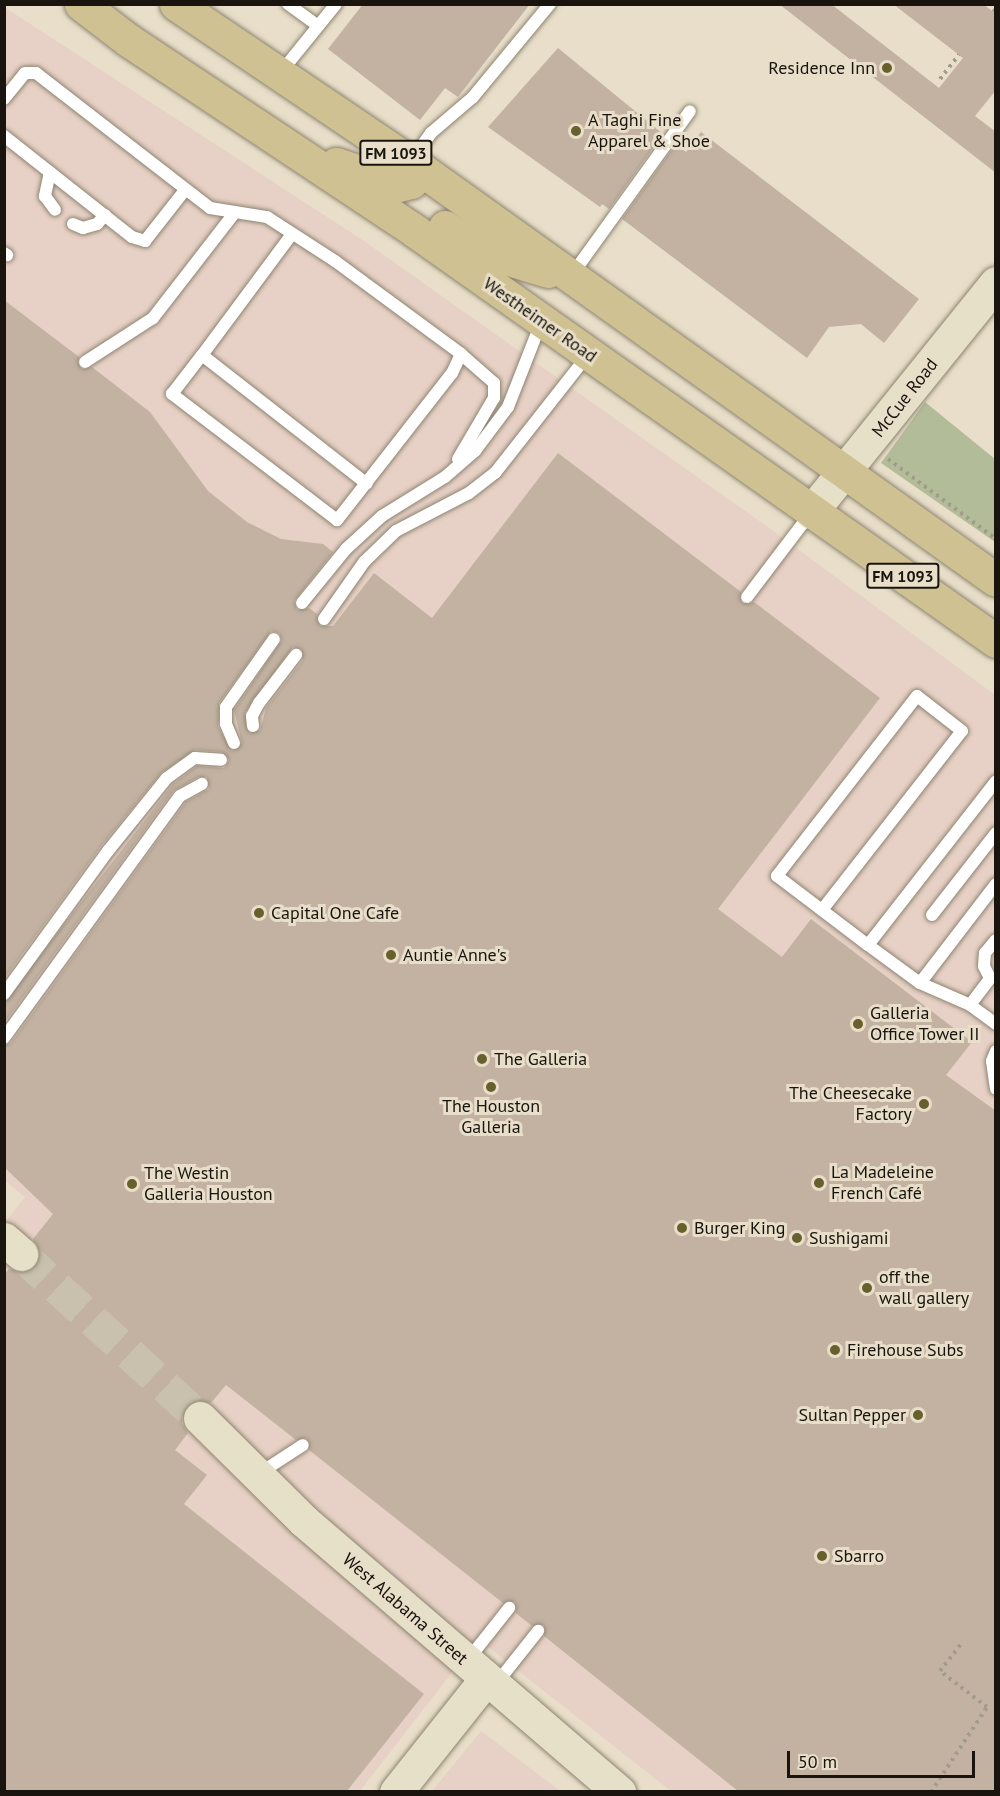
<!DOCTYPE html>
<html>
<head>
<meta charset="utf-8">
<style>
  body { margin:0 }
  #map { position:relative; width:1000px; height:1796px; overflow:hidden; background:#e8dec9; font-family:"PT Sans",sans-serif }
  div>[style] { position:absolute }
  .commercial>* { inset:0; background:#e7d0c5 }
  .green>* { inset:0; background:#b3bc98 }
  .building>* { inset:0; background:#c3b2a2 }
  .secondary-tunnel>* { height:33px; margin-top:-16.5px; transform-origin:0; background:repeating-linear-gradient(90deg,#c9c0ad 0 33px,transparent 0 49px) }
  .path>* { height:4px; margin-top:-2px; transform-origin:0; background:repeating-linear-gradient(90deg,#a29a8a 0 3px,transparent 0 7.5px) }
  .roads { filter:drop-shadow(0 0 2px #8d8471) drop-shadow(0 0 2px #8d8471) }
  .lane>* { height:12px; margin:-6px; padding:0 6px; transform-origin:6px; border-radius:6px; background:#fff }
  .secondary>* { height:33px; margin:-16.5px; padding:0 16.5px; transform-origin:16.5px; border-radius:16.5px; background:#e7e0c8 }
  .primary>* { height:33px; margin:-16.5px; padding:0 16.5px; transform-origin:16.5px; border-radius:16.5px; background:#cfc192 }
  .dots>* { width:16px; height:16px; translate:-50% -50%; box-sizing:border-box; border:3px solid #e8dec9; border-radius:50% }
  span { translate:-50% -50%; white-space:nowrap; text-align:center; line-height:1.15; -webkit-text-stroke:6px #e8dec9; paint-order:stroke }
  .shield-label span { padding:2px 4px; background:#e8dec9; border:2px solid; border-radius:4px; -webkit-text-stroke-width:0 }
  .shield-label { font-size:16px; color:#19150e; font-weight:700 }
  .poi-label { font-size:18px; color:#19150e }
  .right { translate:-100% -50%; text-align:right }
  .left { translate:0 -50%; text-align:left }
  .street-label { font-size:18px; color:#19150e }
  .frame { position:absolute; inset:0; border:6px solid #19150e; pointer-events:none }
  .scale { position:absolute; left:787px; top:1751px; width:188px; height:27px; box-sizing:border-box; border:3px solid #19150e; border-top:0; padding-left:8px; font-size:18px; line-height:21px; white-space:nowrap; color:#19150e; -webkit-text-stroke:4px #e8dec9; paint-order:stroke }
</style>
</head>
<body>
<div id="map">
  <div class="commercial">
    <div style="clip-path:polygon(4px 7px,364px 241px,772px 530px,995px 695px,996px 1741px,956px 1791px,671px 1791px,478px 1639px,360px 1791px,5px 1791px,4px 1224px,25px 1197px,4px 1180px)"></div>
    <div style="clip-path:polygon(481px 1731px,560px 1791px,432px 1791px)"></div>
  </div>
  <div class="green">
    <div style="clip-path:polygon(925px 402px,995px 459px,995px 542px,881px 463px)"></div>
  </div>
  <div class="building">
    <div style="clip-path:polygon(363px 4px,530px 4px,458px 97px,445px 88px,420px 120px,328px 49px)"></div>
    <div style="clip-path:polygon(779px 4px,831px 4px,939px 88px,963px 58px,893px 4px,983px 4px,996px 14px,996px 90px,975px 116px,996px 132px,996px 173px)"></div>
    <div style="clip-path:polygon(558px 48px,663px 134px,609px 209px,602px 204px,600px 207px,488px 127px)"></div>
    <div style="clip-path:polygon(701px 132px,919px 299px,884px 343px,861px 324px,829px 327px,807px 358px,622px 219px,676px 144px,686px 152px)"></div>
    <div style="clip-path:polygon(evenodd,4px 300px,79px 357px,81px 369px,92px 367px,150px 412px,208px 491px,247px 522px,281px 539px,323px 544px,333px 552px,294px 601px,297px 610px,309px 608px,317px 614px,320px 626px,333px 626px,374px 573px,432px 618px,558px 453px,741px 592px,742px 603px,754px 602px,880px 698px,718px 909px,782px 957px,811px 919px,972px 1042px,946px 1075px,996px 1111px,996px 1791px,738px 1791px,544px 1636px,544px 1625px,532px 1626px,516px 1613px,515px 1602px,503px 1603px,309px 1450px,307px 1438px,296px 1440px,226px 1385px,211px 1403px,195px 1400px,182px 1413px,182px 1423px,188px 1433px,175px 1450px,207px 1475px,184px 1504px,424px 1694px,347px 1791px,4px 1791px,4px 1275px,9px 1269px,26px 1272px,35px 1266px,39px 1249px,33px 1239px,53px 1214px,4px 1167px,4px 1046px,11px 1043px,186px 802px,209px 789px,207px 777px,198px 777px,173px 791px,4px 1023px,4px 1002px,173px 784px,197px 766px,224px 768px,229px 760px,222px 752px,195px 750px,161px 773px,101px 846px,4px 979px,4px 300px,271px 631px,279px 633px,282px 640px,234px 710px,242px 743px,232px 751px,218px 727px,219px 703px,271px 631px,4px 300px,293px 647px,301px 649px,303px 660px,266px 708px,260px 730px,249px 733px,245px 712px,293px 647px)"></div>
  </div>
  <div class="secondary-tunnel">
    <div style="left:21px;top:1254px;width:243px;rotate:42.5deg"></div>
  </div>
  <div class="path">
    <div style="left:995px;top:4px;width:1px;rotate:45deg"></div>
    <div style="left:993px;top:12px;width:4px;rotate:-45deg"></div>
    <div style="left:940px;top:79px;width:31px;rotate:-52deg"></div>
    <div style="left:888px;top:459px;width:134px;rotate:36.5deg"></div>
    <div style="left:931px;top:1792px;width:102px;rotate:-56.6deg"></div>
    <div style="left:987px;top:1707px;width:59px;rotate:-142.5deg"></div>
    <div style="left:940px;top:1671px;width:34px;rotate:-52deg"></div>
  </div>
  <div class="roads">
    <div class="lane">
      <div style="left:288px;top:4px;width:37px;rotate:36deg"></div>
      <div style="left:281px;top:72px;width:87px;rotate:-51deg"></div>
      <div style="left:4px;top:99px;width:33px;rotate:-51deg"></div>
      <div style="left:25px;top:73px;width:11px"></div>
      <div style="left:36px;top:73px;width:220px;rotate:37.8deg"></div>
      <div style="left:210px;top:208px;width:58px;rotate:9deg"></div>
      <div style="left:267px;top:217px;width:81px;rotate:32.9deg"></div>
      <div style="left:335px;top:261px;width:157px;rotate:36.4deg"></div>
      <div style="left:461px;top:354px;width:21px;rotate:115deg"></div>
      <div style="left:452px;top:373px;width:187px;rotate:128deg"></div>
      <div style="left:337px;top:520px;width:208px;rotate:-142.6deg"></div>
      <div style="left:172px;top:394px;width:49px;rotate:-52.4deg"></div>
      <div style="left:4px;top:136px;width:163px;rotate:38.3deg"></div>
      <div style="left:132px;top:237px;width:14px;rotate:17deg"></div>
      <div style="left:145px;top:241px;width:65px;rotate:-51.9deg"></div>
      <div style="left:410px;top:162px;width:36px;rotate:-54deg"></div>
      <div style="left:431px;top:133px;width:55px;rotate:-40.6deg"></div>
      <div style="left:473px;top:97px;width:121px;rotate:-50.4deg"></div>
      <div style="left:50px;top:172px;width:25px;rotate:102deg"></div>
      <div style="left:45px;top:196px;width:17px;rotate:54deg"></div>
      <div style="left:73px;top:224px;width:11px;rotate:22deg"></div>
      <div style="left:83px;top:228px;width:15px;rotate:-16deg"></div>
      <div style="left:97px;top:224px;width:12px;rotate:-48deg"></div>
      <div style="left:292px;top:234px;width:151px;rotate:126.6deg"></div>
      <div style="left:202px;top:355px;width:209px;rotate:38deg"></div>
      <div style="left:4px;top:253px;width:4px;rotate:34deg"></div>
      <div style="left:571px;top:276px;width:203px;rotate:-54.2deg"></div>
      <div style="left:85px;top:362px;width:81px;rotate:-32.9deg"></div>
      <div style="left:153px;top:318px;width:130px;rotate:-52.2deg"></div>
      <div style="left:458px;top:459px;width:71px;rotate:-59.5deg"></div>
      <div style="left:494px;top:398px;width:15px;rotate:-90deg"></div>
      <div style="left:494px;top:383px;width:44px;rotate:-138.7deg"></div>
      <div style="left:747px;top:597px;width:104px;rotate:-52.8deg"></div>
      <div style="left:302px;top:603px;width:70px;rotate:-50.8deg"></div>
      <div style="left:346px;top:549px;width:49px;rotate:-42.5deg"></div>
      <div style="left:382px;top:516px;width:74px;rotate:-31.8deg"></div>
      <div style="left:445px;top:477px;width:40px;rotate:-41deg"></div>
      <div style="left:475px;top:451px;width:55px;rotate:-53.1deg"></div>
      <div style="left:508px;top:407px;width:90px;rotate:-68.6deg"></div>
      <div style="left:324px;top:619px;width:70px;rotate:-54.9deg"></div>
      <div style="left:364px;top:562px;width:45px;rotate:-44.1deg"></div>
      <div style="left:396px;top:531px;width:82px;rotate:-27.5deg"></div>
      <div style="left:469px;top:493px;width:33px;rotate:-38deg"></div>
      <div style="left:495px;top:473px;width:150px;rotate:-51.8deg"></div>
      <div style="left:253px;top:726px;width:10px;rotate:-96deg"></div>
      <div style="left:252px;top:716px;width:15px;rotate:-62deg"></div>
      <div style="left:259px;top:703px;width:61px;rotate:-52.4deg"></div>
      <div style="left:234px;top:743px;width:21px;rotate:-113deg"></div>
      <div style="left:226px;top:724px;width:17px;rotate:-90deg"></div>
      <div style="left:226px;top:707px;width:83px;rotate:-54.8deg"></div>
      <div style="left:822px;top:910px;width:227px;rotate:-52deg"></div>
      <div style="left:962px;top:731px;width:57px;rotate:-142.1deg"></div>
      <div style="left:917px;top:696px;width:228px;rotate:127.9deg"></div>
      <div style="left:777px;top:876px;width:114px;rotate:37.2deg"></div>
      <div style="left:868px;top:945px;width:64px;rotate:36.2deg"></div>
      <div style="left:920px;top:983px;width:55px;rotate:23.7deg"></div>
      <div style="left:970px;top:1005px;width:32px;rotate:36deg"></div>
      <div style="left:932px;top:915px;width:104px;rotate:-52deg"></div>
      <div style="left:868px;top:945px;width:208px;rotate:-52deg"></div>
      <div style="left:920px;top:983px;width:125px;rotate:-52.5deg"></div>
      <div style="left:4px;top:994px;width:177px;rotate:-54deg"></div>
      <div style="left:108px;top:851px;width:94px;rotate:-51.1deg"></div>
      <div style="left:167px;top:778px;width:34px;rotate:-36deg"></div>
      <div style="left:195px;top:758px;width:26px;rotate:4deg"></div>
      <div style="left:970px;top:1005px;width:34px;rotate:-53deg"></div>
      <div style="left:990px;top:978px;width:13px;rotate:-117deg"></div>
      <div style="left:984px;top:966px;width:13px;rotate:-86deg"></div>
      <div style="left:985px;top:953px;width:17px;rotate:-50deg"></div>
      <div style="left:4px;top:1038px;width:299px;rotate:-54deg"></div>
      <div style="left:180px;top:796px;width:25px;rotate:-29deg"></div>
      <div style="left:996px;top:1051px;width:11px;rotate:112deg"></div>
      <div style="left:992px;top:1061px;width:28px;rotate:82deg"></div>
      <div style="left:260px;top:1473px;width:51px;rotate:-33.1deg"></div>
      <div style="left:467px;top:1661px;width:68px;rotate:-51.6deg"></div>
      <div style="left:496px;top:1684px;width:68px;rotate:-51.6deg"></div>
    </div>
    <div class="secondary">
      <div style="left:811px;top:512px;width:294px;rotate:-51.1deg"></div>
      <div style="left:4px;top:1239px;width:23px;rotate:41deg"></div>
      <div style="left:200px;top:1418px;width:146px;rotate:44.7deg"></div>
      <div style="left:304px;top:1521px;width:416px;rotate:40.7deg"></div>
      <div style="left:396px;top:1792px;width:143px;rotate:-51.5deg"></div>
    </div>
    <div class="primary">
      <div style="left:81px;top:4px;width:59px;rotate:37.5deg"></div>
      <div style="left:128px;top:40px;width:345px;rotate:33.6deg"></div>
      <div style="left:415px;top:231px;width:711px;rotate:35.21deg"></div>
      <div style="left:176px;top:4px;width:297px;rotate:34deg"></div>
      <div style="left:422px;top:170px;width:705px;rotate:35.54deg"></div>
      <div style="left:336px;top:164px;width:66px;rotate:18.4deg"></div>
      <div style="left:399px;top:185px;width:12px;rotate:-14deg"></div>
      <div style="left:411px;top:182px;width:16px;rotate:-47deg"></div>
      <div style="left:445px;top:227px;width:44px;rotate:33deg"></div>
      <div style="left:482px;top:251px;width:69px;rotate:16.9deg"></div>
    </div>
  </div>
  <div class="dots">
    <div style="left:887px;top:68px;background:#68602c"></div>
    <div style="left:576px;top:131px;background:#68602c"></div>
    <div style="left:259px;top:913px;background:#68602c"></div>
    <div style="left:391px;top:955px;background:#68602c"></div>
    <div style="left:858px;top:1024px;background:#68602c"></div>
    <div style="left:482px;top:1059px;background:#68602c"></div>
    <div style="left:491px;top:1087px;background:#68602c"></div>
    <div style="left:924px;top:1104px;background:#68602c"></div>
    <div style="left:819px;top:1183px;background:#68602c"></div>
    <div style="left:132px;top:1184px;background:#68602c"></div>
    <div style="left:682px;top:1228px;background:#68602c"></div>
    <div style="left:797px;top:1238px;background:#68602c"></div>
    <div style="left:867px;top:1288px;background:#68602c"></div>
    <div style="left:835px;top:1350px;background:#68602c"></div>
    <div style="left:918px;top:1415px;background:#68602c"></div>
    <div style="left:822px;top:1556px;background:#68602c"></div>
  </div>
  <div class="shield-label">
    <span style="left:396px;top:153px">FM 1093</span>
    <span style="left:903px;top:576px">FM 1093</span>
  </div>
  <div class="poi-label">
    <span class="right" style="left:875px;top:68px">Residence Inn</span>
    <span class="left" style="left:588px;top:131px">A Taghi Fine<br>Apparel &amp; Shoe</span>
    <span class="left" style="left:271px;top:913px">Capital One Cafe</span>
    <span class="left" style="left:403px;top:955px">Auntie Anne's</span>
    <span class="left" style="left:870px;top:1024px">Galleria<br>Office Tower II</span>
    <span class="left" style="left:494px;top:1059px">The Galleria</span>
    <span class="right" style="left:912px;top:1104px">The Cheesecake<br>Factory</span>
    <span style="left:491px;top:1117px">The Houston<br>Galleria</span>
    <span class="left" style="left:831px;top:1183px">La Madeleine<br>French Café</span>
    <span class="left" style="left:144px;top:1184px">The Westin<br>Galleria Houston</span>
    <span class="left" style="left:694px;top:1228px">Burger King</span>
    <span class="left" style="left:809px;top:1238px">Sushigami</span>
    <span class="left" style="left:879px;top:1288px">off the<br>wall gallery</span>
    <span class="left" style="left:847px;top:1350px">Firehouse Subs</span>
    <span class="right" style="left:906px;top:1415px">Sultan Pepper</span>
    <span class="left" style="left:834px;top:1556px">Sbarro</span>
  </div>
  <div class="street-label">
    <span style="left:540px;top:320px;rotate:35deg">Westheimer Road</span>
    <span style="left:905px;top:398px;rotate:-52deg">McCue Road</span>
    <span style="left:405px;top:1609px;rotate:41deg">West Alabama Street</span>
  </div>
  <div class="frame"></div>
  <div class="scale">50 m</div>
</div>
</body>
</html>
